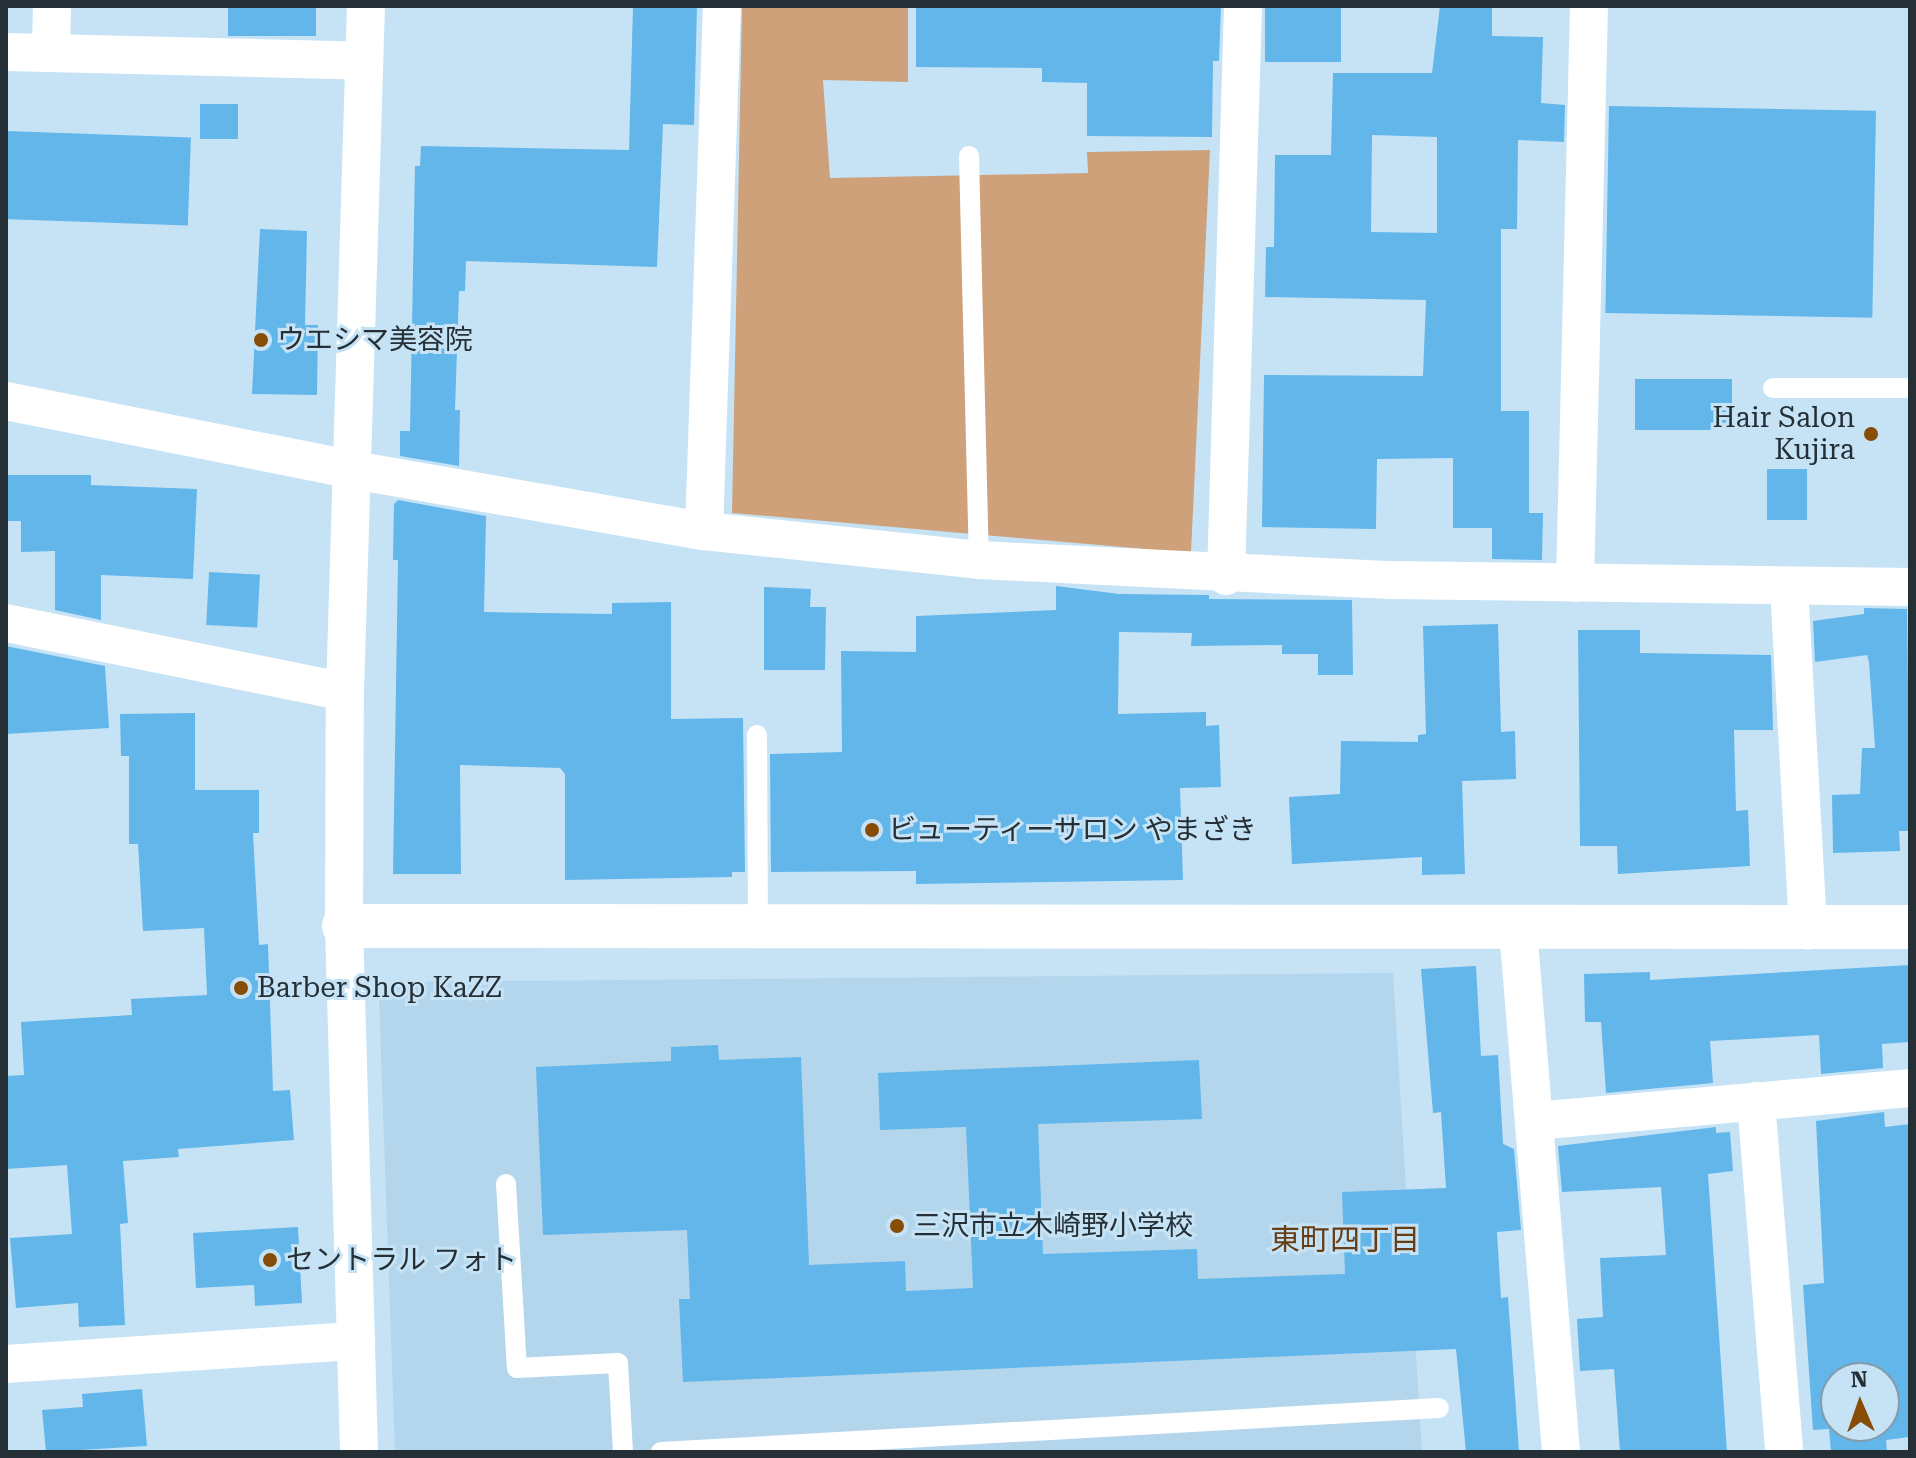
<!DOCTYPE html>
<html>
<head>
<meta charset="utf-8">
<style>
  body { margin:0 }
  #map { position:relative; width:1916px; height:1458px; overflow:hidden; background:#c6e3f6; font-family:"Roboto Serif","Noto Sans JP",serif }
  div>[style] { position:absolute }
  .built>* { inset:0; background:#b3d6ed }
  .green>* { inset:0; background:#cea17b }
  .building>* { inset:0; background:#62b6e9; transform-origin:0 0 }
  .lane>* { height:20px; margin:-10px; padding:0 10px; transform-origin:10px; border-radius:10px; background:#fff }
  .street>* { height:38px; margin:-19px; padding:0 19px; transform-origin:19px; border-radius:19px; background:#fff }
  .secondary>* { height:44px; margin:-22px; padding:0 22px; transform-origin:22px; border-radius:22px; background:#fff }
  .dots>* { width:22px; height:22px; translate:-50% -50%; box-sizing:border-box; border:4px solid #c6e3f6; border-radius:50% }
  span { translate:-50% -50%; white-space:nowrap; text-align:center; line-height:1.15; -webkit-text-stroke:6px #c6e3f6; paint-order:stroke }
  .poi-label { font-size:28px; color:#242f36 }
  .left { translate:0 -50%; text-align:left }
  .right { translate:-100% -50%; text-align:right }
  .neighbourhood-label { font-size:30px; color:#673d14 }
  .frame { position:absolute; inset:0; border:8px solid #242f36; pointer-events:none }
  .north { position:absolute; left:1820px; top:1362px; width:80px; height:80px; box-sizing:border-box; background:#c6e3f6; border:2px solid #859ba9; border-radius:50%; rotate:358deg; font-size:22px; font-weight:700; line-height:32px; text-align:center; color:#242f36 }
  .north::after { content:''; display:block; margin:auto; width:28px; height:36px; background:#874c05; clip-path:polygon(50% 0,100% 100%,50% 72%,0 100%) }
</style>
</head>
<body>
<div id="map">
  <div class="built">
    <div style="clip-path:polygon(1393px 973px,1422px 1452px,395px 1452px,379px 999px,393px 982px)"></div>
  </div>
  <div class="green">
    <div style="clip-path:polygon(742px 6px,908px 8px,908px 82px,823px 80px,830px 178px,1088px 173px,1087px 152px,1210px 150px,1191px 553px,732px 513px)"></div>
  </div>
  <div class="building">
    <div style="left:228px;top:6px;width:88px;height:30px"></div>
    <div style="clip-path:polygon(633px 6px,697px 6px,694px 125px,663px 124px,657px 267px,466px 261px,465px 291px,459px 291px,455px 410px,460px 410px,459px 466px,400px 456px,400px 431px,410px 431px,415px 166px,420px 166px,421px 146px,629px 150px)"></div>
    <div style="clip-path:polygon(916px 6px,1221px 6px,1219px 61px,1213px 61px,1212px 137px,1087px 136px,1087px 83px,1042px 82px,1042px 68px,916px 67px)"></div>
    <div style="left:1265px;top:6px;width:76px;height:56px"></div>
    <div style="clip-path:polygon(evenodd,1440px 6px,1492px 6px,1492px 36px,1543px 37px,1541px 103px,1565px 105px,1564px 142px,1518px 140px,1517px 229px,1501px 229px,1501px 411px,1529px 411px,1529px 513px,1543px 513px,1542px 560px,1492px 559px,1492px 528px,1453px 528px,1453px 458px,1377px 459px,1376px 529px,1262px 527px,1264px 375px,1423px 376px,1426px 300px,1265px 297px,1266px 247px,1274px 247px,1275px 155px,1331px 155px,1333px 73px,1432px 73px,1440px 6px,1372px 135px,1437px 137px,1437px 233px,1371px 232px,1372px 135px)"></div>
    <div style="left:200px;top:104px;width:38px;height:35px"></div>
    <div style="left:1609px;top:106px;width:267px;height:207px;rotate:1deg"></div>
    <div style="left:6px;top:131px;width:185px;height:88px;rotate:2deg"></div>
    <div style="clip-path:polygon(260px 229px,307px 231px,305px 325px,318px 325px,317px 395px,252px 394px)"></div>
    <div style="left:1732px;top:379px;width:51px;height:97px;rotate:90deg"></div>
    <div style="left:1767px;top:469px;width:40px;height:51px"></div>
    <div style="clip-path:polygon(6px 475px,91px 475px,91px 485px,197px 489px,193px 579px,101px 575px,101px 620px,55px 610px,55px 551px,21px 552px,21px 521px,6px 521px)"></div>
    <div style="clip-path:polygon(398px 500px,486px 516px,484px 612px,612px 614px,612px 603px,671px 602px,671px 719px,743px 718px,745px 872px,732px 872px,732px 877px,565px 880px,565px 774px,560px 768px,460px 765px,461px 874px,393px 874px,398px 560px,393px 560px,394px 504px)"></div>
    <div style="left:209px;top:572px;width:51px;height:53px;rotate:3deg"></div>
    <div style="clip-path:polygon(1056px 586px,1119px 594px,1209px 595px,1209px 599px,1352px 600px,1353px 675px,1318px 675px,1318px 654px,1282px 654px,1282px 645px,1191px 646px,1192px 633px,1119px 632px,1118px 714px,1206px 712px,1206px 726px,1219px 725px,1221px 787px,1180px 788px,1183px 880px,916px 884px,916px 871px,771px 872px,770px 754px,842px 752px,841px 651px,916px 652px,916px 616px,1056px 610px)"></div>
    <div style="clip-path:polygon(764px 587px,811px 589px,810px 607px,826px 607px,825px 670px,764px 670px)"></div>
    <div style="clip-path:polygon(1864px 608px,1907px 609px,1910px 831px,1899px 831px,1900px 851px,1833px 853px,1832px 795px,1860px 794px,1862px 748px,1875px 748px,1869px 662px,1867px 655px,1815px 662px,1813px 621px,1864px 614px)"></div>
    <div style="clip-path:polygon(1498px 624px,1501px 732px,1515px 731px,1516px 779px,1462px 781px,1465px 874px,1422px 875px,1422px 857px,1292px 864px,1289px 797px,1340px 794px,1341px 741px,1418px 742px,1418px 735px,1426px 734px,1423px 626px)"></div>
    <div style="clip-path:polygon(1578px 630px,1640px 630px,1640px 653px,1771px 655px,1773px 730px,1734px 730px,1736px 811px,1748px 810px,1750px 866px,1618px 874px,1617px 846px,1580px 846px)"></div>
    <div style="clip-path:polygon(6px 646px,105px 666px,109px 728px,6px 734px)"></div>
    <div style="clip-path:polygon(195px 713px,195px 790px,259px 790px,259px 833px,253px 833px,259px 945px,268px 944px,273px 1091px,290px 1090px,294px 1140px,178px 1149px,179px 1157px,123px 1161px,128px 1223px,120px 1224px,125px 1325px,79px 1327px,78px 1303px,16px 1308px,10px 1238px,72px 1234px,67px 1165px,6px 1169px,6px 1076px,24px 1075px,21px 1022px,132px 1015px,131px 999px,207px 995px,204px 928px,143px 931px,138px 844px,129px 844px,129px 756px,121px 756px,120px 714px)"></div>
    <div style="clip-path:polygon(1910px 965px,1910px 1042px,1882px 1044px,1883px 1068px,1821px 1074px,1819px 1035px,1710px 1041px,1713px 1083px,1606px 1093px,1601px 1022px,1585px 1022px,1584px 974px,1650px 972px,1650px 980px)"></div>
    <div style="clip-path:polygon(1476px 966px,1481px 1056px,1498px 1055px,1503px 1144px,1514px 1149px,1521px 1230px,1497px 1232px,1501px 1298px,1508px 1297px,1519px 1452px,1466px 1452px,1456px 1349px,683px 1382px,679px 1299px,690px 1299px,687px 1230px,543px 1235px,536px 1067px,671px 1061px,671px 1047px,718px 1045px,719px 1060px,801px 1057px,809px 1265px,905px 1261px,906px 1291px,973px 1288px,966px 1127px,880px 1130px,878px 1073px,1199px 1060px,1202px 1119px,1038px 1124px,1043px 1254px,1197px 1249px,1198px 1279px,1345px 1274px,1342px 1192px,1446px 1188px,1441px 1112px,1433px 1113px,1421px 969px)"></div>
    <div style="clip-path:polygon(evenodd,1884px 1112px,1885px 1127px,1910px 1124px,1910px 1437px,1886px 1440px,1887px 1452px,1831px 1452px,1829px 1429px,1813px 1430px,1803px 1285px,1824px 1283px,1816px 1121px,1884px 1112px,1836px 1378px,1884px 1378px,1884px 1426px,1836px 1426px,1836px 1378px)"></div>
    <div style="clip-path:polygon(1716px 1127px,1716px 1133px,1730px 1132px,1733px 1171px,1708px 1174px,1727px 1452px,1620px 1452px,1614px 1369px,1580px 1371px,1577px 1319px,1603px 1317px,1600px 1258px,1666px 1255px,1661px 1187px,1562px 1192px,1558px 1146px)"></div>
    <div style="clip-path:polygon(298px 1227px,302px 1303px,255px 1306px,254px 1285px,196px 1288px,193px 1233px)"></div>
    <div style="clip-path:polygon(142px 1389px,147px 1446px,46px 1452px,42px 1410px,83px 1407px,82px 1394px)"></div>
  </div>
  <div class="lane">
    <div style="left:969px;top:156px;width:404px;rotate:88.6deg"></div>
    <div style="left:1773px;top:388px;width:137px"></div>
    <div style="left:757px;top:735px;width:192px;rotate:89.7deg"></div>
    <div style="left:506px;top:1184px;width:184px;rotate:86.6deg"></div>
    <div style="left:517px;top:1368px;width:101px;rotate:-2.8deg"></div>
    <div style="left:618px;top:1363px;width:89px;rotate:86.8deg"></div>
    <div style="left:661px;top:1452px;width:779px;rotate:-3.24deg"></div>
  </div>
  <div class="street">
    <div style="left:6px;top:52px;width:358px;rotate:1.4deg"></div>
    <div style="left:51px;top:53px;width:47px;rotate:-88.8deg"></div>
    <div style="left:6px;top:401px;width:354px;rotate:11.2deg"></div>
    <div style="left:353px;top:470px;width:356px;rotate:9.9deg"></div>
    <div style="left:704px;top:531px;width:277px;rotate:6deg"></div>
    <div style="left:979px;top:560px;width:412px;rotate:2.8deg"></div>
    <div style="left:1391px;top:580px;width:519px;rotate:0.77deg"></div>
    <div style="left:704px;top:531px;width:525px;rotate:-88.04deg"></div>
    <div style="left:1226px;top:576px;width:570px;rotate:-88.29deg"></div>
    <div style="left:1575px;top:583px;width:577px;rotate:-88.61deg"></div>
    <div style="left:1789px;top:587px;width:344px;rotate:86.8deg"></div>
    <div style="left:6px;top:623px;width:346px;rotate:11.5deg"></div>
    <div style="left:1518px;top:929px;width:525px;rotate:85.3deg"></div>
    <div style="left:1756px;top:1101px;width:352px;rotate:85.4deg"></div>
    <div style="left:1534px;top:1121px;width:377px;rotate:-5deg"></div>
    <div style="left:6px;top:1364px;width:351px;rotate:-3.8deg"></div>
    <div style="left:359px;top:1452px;width:526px;rotate:-91.63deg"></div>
    <div style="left:344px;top:926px;width:234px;rotate:-89.8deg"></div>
    <div style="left:345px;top:692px;width:686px;rotate:-88.25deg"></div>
  </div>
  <div class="secondary">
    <div style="left:344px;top:926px;width:1566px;rotate:0.04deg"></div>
  </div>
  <div class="dots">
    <div style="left:261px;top:340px;background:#874c05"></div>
    <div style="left:1871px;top:434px;background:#874c05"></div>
    <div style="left:872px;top:830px;background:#874c05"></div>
    <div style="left:241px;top:988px;background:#874c05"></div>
    <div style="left:897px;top:1226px;background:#874c05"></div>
    <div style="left:270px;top:1260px;background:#874c05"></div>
  </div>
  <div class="poi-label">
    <span class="left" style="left:277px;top:340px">ウエシマ美容院</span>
    <span class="right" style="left:1855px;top:434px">Hair Salon<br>Kujira</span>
    <span class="left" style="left:888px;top:830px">ビューティーサロン やまざき</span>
    <span class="left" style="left:257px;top:988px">Barber Shop KaZZ</span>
    <span class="left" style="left:913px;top:1226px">三沢市立木崎野小学校</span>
    <span class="left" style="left:286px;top:1260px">セントラル フォト</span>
  </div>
  <div class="neighbourhood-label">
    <span style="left:1345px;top:1240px">東町四丁目</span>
  </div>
  <div class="frame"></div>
  <div class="north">N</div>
</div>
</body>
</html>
